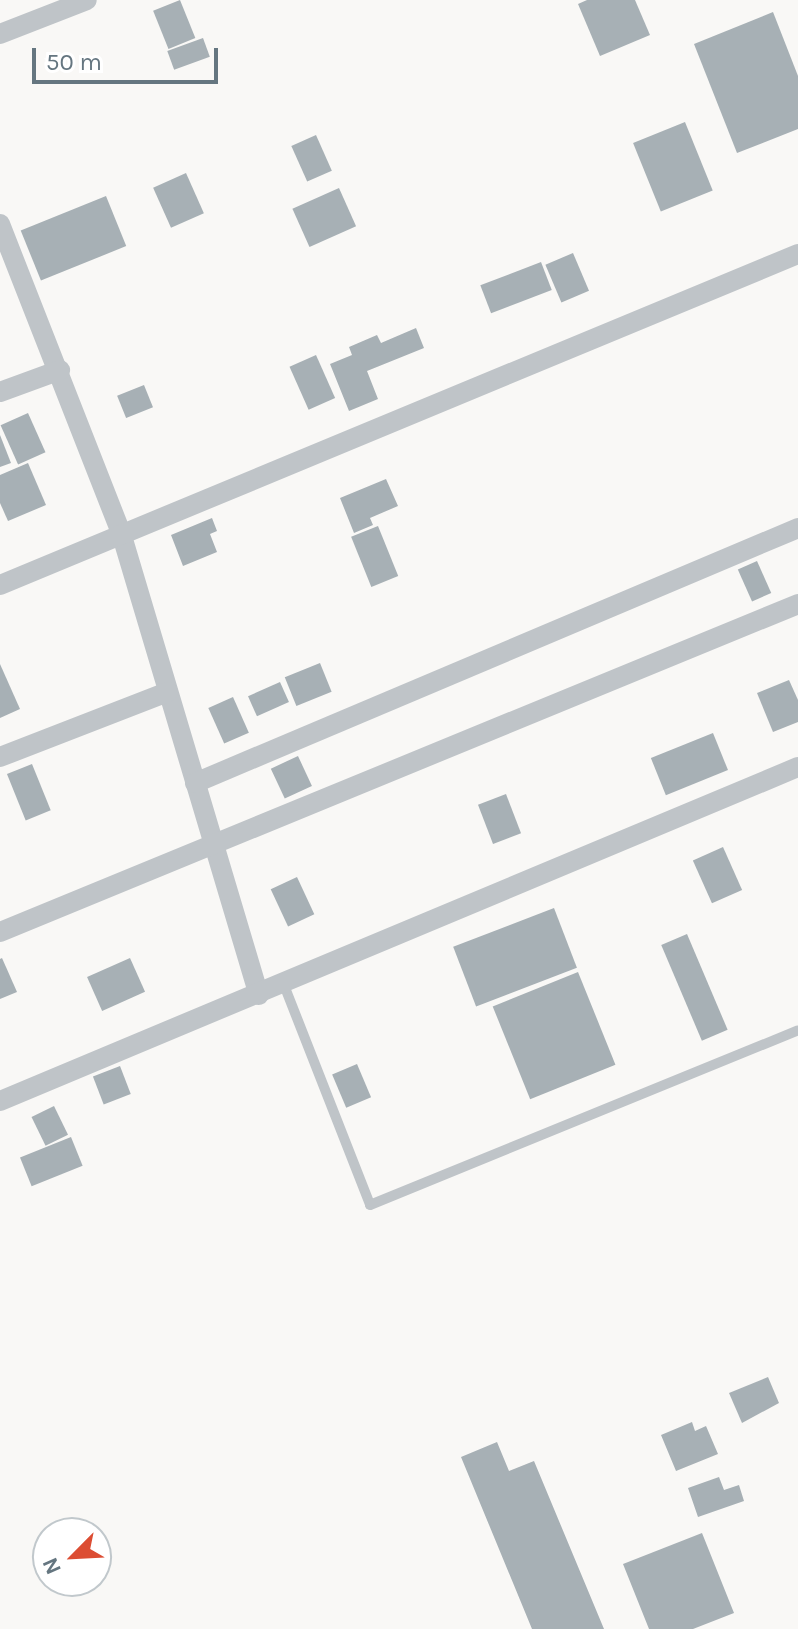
<!DOCTYPE html>
<html>
<head>
<meta charset="utf-8">
<style>
  body { margin:0 }
  #map { position:relative; width:798px; height:1629px; overflow:hidden; background:#f9f8f6; font-family:Karla,sans-serif }
  div>[style] { position:absolute }
  .building>* { inset:0; background:#a7b0b5; transform-origin:0 0 }
  .lane>* { height:10px; margin:-5px; padding:0 5px; transform-origin:5px; border-radius:5px; background:#bfc4c8 }
  .street>* { height:20px; margin:-10px; padding:0 10px; transform-origin:10px; border-radius:10px; background:#bfc4c8 }
  span { translate:-50% -50%; white-space:nowrap; text-align:center; line-height:1.15; -webkit-text-stroke:8px #fff; paint-order:stroke }
  .north { position:absolute; left:32px; top:1517px; width:80px; height:80px; box-sizing:border-box; background:#fff; border:2px solid #c1c8cc; border-radius:50%; rotate:246deg; font-size:22px; font-weight:700; line-height:32px; text-align:center; color:#657680 }
  .north::after { content:''; display:block; margin:auto; width:28px; height:36px; background:#dc4d33; clip-path:polygon(50% 0,100% 100%,50% 72%,0 100%) }
  .scale { position:absolute; left:32px; top:48px; width:186px; height:36px; box-sizing:border-box; border:4px solid #657680; border-top:0; padding-left:10px; font-size:24px; line-height:28px; white-space:nowrap; color:#657680; -webkit-text-stroke:6px #fff; paint-order:stroke }
</style>
</head>
<body>
<div id="map">
  <div class="building">
    <div style="left:180px;top:0;width:41px;height:29px;rotate:68deg"></div>
    <div style="clip-path:polygon(587px 0,635px 0,650px 35px,600px 56px,578px 4px)"></div>
    <div style="clip-path:polygon(773px 12px,798px 76px,798px 129px,737px 153px,694px 44px)"></div>
    <div style="left:203px;top:38px;width:20px;height:38px;rotate:70deg"></div>
    <div style="left:685px;top:122px;width:74px;height:56px;rotate:68deg"></div>
    <div style="left:316px;top:135px;width:39px;height:27px;rotate:66deg"></div>
    <div style="left:186px;top:173px;width:44px;height:36px;rotate:66deg"></div>
    <div style="left:339px;top:188px;width:42px;height:51px;rotate:66deg"></div>
    <div style="left:106px;top:196px;width:54px;height:92px;rotate:68deg"></div>
    <div style="left:573px;top:253px;width:41px;height:30px;rotate:67deg"></div>
    <div style="left:541px;top:262px;width:30px;height:65px;rotate:69deg"></div>
    <div style="clip-path:polygon(416px 328px,424px 348px,367px 371px,378px 399px,349px 411px,330px 364px,352px 355px,349px 347px,377px 335px,381px 343px)"></div>
    <div style="left:316px;top:355px;width:47px;height:29px;rotate:66deg"></div>
    <div style="left:144px;top:385px;width:24px;height:29px;rotate:68deg"></div>
    <div style="left:28px;top:413px;width:43px;height:30px;rotate:66deg"></div>
    <div style="clip-path:polygon(0 435px,11px 463px,0 467px)"></div>
    <div style="clip-path:polygon(28px 463px,46px 505px,8px 521px,0 503px,0 475px)"></div>
    <div style="clip-path:polygon(386px 479px,398px 506px,370px 518px,373px 525px,354px 533px,340px 498px)"></div>
    <div style="clip-path:polygon(212px 518px,217px 531px,210px 534px,217px 552px,183px 566px,171px 535px)"></div>
    <div style="left:378px;top:526px;width:54px;height:29px;rotate:68deg"></div>
    <div style="left:757px;top:561px;width:35px;height:21px;rotate:66deg"></div>
    <div style="left:320px;top:663px;width:31px;height:38px;rotate:68deg"></div>
    <div style="clip-path:polygon(0 664px,20px 709px,0 718px)"></div>
    <div style="clip-path:polygon(789px 680px,798px 700px,798px 722px,773px 732px,757px 693px)"></div>
    <div style="left:280px;top:682px;width:22px;height:35px;rotate:66deg"></div>
    <div style="left:233px;top:697px;width:39px;height:27px;rotate:66deg"></div>
    <div style="left:713px;top:733px;width:40px;height:67px;rotate:68deg"></div>
    <div style="left:298px;top:756px;width:33px;height:30px;rotate:65deg"></div>
    <div style="left:32px;top:764px;width:50px;height:27px;rotate:68deg"></div>
    <div style="left:506px;top:794px;width:42px;height:30px;rotate:69deg"></div>
    <div style="left:723px;top:847px;width:47px;height:33px;rotate:66deg"></div>
    <div style="left:297px;top:877px;width:41px;height:29px;rotate:65deg"></div>
    <div style="left:554px;top:908px;width:64px;height:108px;rotate:69deg"></div>
    <div style="left:687px;top:934px;width:104px;height:28px;rotate:67deg"></div>
    <div style="clip-path:polygon(2px 958px,17px 992px,0 999px,0 959px)"></div>
    <div style="left:130px;top:958px;width:37px;height:47px;rotate:66deg"></div>
    <div style="left:578px;top:972px;width:100px;height:92px;rotate:68deg"></div>
    <div style="left:357px;top:1064px;width:36px;height:27px;rotate:67deg"></div>
    <div style="left:120px;top:1066px;width:30px;height:29px;rotate:69deg"></div>
    <div style="left:54px;top:1106px;width:32px;height:25px;rotate:64deg"></div>
    <div style="left:71px;top:1137px;width:31px;height:55px;rotate:68deg"></div>
    <div style="clip-path:polygon(768px 1377px,779px 1403px,742px 1423px,729px 1393px)"></div>
    <div style="clip-path:polygon(692px 1422px,695px 1431px,706px 1426px,718px 1454px,676px 1471px,661px 1435px)"></div>
    <div style="clip-path:polygon(497px 1442px,509px 1471px,534px 1461px,604px 1629px,532px 1629px,461px 1457px)"></div>
    <div style="clip-path:polygon(719px 1477px,724px 1490px,739px 1485px,744px 1501px,698px 1517px,688px 1488px)"></div>
    <div style="clip-path:polygon(702px 1533px,734px 1613px,693px 1629px,649px 1629px,623px 1564px)"></div>
  </div>
  <div class="lane">
    <div style="left:284px;top:985px;width:236px;rotate:68.6deg"></div>
    <div style="left:370px;top:1205px;width:462px;rotate:-22.2deg"></div>
  </div>
  <div class="street">
    <div style="left:0;top:34px;width:93px;rotate:-21.3deg"></div>
    <div style="left:0;top:224px;width:335px;rotate:68.6deg"></div>
    <div style="left:122px;top:536px;width:479px;rotate:73.4deg"></div>
    <div style="left:0;top:392px;width:64px;rotate:-20.1deg"></div>
    <div style="left:0;top:585px;width:864px;rotate:-22.53deg"></div>
    <div style="left:0;top:757px;width:180px;rotate:-21.2deg"></div>
    <div style="left:195px;top:783px;width:655px;rotate:-22.92deg"></div>
    <div style="left:0;top:932px;width:863px;rotate:-22.34deg"></div>
    <div style="left:0;top:1101px;width:865px;rotate:-22.71deg"></div>
  </div>
  <div class="north">N</div>
  <div class="scale">50 m</div>
</div>
</body>
</html>
